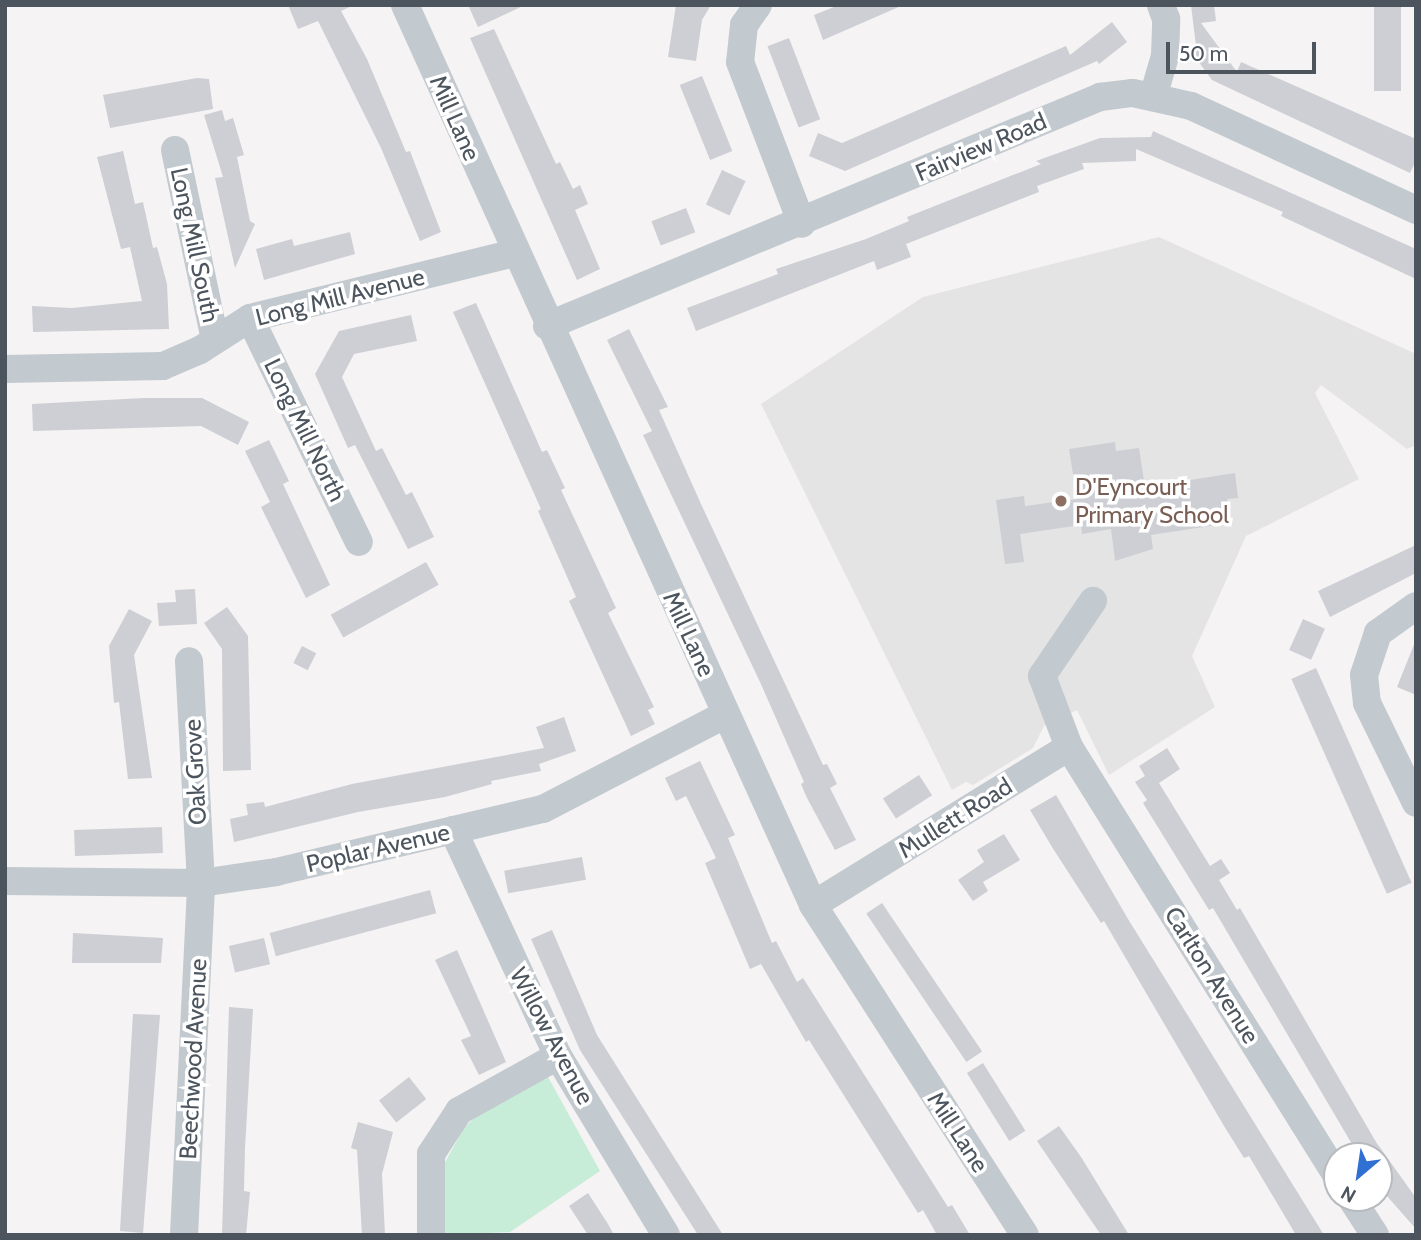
<!DOCTYPE html>
<html>
<head>
<meta charset="utf-8">
<style>
  body { margin:0 }
  #map { position:relative; width:1421px; height:1240px; overflow:hidden; background:#f5f3f3; font-family:Cabin,sans-serif }
  div>[style] { position:absolute }
  .education>* { inset:0; background:#e5e4e4 }
  .green>* { inset:0; background:#c7ecd7 }
  .building>* { inset:0; background:#cdcfd4; transform-origin:0 0 }
  .minor>* { height:28px; margin:-14px; padding:0 14px; transform-origin:14px; border-radius:14px; background:#c2c9cf }
  .dots>* { width:19px; height:19px; translate:-50% -50%; box-sizing:border-box; border:4px solid #fff; border-radius:50% }
  span { translate:-50% -50%; white-space:nowrap; text-align:center; line-height:1.15; -webkit-text-stroke:7px #fff; paint-order:stroke }
  .street-label { font-size:24px; color:#4c555e }
  .education-label { font-size:24px; color:#785e54 }
  .left { translate:0 -50%; text-align:left }
  .frame { position:absolute; inset:0; border:7px solid #4c555e; pointer-events:none }
  .north { position:absolute; left:1323px; top:1142px; width:70px; height:70px; box-sizing:border-box; background:#fff; border:2px solid #b7bbbf; border-radius:50%; rotate:209deg; font-size:19px; font-weight:700; line-height:28px; text-align:center; color:#4c555e }
  .north::after { content:''; display:block; margin:auto; width:24px; height:32px; background:#2f70d2; clip-path:polygon(50% 0,100% 100%,50% 72%,0 100%) }
  .scale { position:absolute; left:1166px; top:42px; width:150px; height:32px; box-sizing:border-box; border:4px solid #4c555e; border-top:0; padding-left:9px; font-size:21px; line-height:24px; white-space:nowrap; color:#4c555e; -webkit-text-stroke:5px #fff; paint-order:stroke }
</style>
</head>
<body>
<div id="map">
  <div class="education">
    <div style="clip-path:polygon(1159px 237px,1416px 354px,1416px 445px,1407px 449px,1321px 385px,1315px 393px,1359px 479px,1246px 536px,1192px 656px,1215px 707px,1109px 775px,1077px 710px,1044px 726px,1033px 748px,973px 785px,966px 782px,952px 790px,761px 404px,923px 297px)"></div>
  </div>
  <div class="green">
    <div style="clip-path:polygon(548px 1077px,600px 1171px,510px 1232px,441px 1235px,443px 1166px,464px 1128px,479px 1113px)"></div>
  </div>
  <div class="building">
    <div style="clip-path:polygon(288px 5px,354px 5px,341px 11px,367px 59px,406px 152px,410px 151px,441px 232px,420px 241px,381px 148px,318px 21px,298px 29px)"></div>
    <div style="clip-path:polygon(468px 5px,525px 5px,478px 27px)"></div>
    <div style="clip-path:polygon(676px 5px,711px 5px,702px 20px,696px 61px,668px 57px)"></div>
    <div style="clip-path:polygon(839px 5px,901px 5px,901px 6px,823px 40px,814px 15px)"></div>
    <div style="clip-path:polygon(1191px 5px,1214px 5px,1216px 21px,1201px 23px,1237px 72px,1241px 62px,1416px 139px,1416px 160px,1410px 173px,1212px 80px,1190px 50px,1196px 46px)"></div>
    <div style="left:1374px;top:5px;width:27px;height:86px"></div>
    <div style="clip-path:polygon(1112px 22px,1127px 42px,1099px 64px,1097px 61px,845px 171px,809px 156px,818px 133px,842px 143px,1066px 46px,1070px 55px)"></div>
    <div style="clip-path:polygon(494px 29px,556px 164px,560px 162px,573px 189px,580px 185px,588px 204px,575px 210px,600px 269px,577px 280px,470px 38px)"></div>
    <div style="left:789px;top:38px;width:87px;height:23px;rotate:69deg"></div>
    <div style="left:702px;top:76px;width:81px;height:24px;rotate:68deg"></div>
    <div style="clip-path:polygon(197px 78px,209px 79px,213px 109px,110px 128px,103px 95px)"></div>
    <div style="clip-path:polygon(222px 110px,225px 121px,233px 118px,244px 155px,237px 157px,250px 221px,255px 224px,235px 268px,215px 178px,223px 177px,204px 115px)"></div>
    <div style="clip-path:polygon(1153px 131px,1416px 249px,1416px 279px,1281px 216px,1283px 212px,1136px 149px,1136px 161px,1082px 163px,1084px 169px,1037px 186px,1039px 192px,906px 244px,911px 257px,877px 270px,874px 261px,696px 331px,687px 308px,778px 274px,776px 269px,866px 239px,909px 221px,907px 217px,1041px 164px,1036px 161px,1100px 138px,1151px 137px)"></div>
    <div style="clip-path:polygon(123px 151px,135px 204px,143px 202px,153px 248px,157px 247px,167px 284px,169px 329px,33px 332px,32px 306px,72px 308px,142px 301px,130px 247px,121px 249px,97px 157px)"></div>
    <div style="left:722px;top:170px;width:26px;height:38px;rotate:25deg"></div>
    <div style="left:686px;top:208px;width:26px;height:37px;rotate:69deg"></div>
    <div style="clip-path:polygon(350px 232px,355px 254px,264px 280px,256px 249px,292px 239px,294px 246px)"></div>
    <div style="clip-path:polygon(476px 303px,542px 452px,547px 450px,565px 488px,561px 490px,616px 608px,608px 613px,654px 707px,648px 710px,655px 724px,631px 736px,569px 601px,576px 597px,538px 511px,541px 509px,453px 312px)"></div>
    <div style="clip-path:polygon(411px 315px,417px 341px,354px 354px,342px 377px,376px 451px,382px 448px,406px 495px,412px 492px,434px 537px,408px 549px,355px 445px,348px 448px,315px 374px,339px 331px)"></div>
    <div style="clip-path:polygon(629px 329px,668px 407px,659px 410px,701px 504px,823px 765px,827px 764px,837px 784px,830px 788px,856px 840px,835px 850px,807px 798px,801px 784px,804px 782px,760px 682px,643px 435px,652px 431px,607px 340px)"></div>
    <div style="clip-path:polygon(144px 398px,202px 398px,249px 422px,238px 445px,201px 426px,33px 431px,32px 404px)"></div>
    <div style="clip-path:polygon(269px 440px,289px 481px,283px 484px,330px 585px,306px 598px,261px 507px,270px 502px,245px 451px)"></div>
    <div style="clip-path:polygon(1115px 442px,1116px 451px,1139px 448px,1145px 487px,1235px 473px,1238px 498px,1227px 499px,1230px 523px,1151px 535px,1153px 549px,1115px 561px,1111px 529px,1082px 534px,1081px 525px,1020px 534px,1024px 562px,1005px 564px,996px 500px,1024px 496px,1025px 506px,1077px 499px,1069px 449px)"></div>
    <div style="clip-path:polygon(1416px 545px,1416px 573px,1330px 617px,1318px 591px)"></div>
    <div style="left:426px;top:562px;width:26px;height:109px;rotate:61deg"></div>
    <div style="clip-path:polygon(195px 589px,197px 624px,159px 626px,157px 603px,176px 602px,175px 590px)"></div>
    <div style="clip-path:polygon(227px 607px,248px 636px,251px 770px,223px 771px,222px 649px,204px 623px)"></div>
    <div style="clip-path:polygon(129px 609px,152px 621px,134px 655px,152px 778px,128px 779px,119px 702px,114px 703px,109px 646px)"></div>
    <div style="left:1303px;top:619px;width:24px;height:34px;rotate:24deg"></div>
    <div style="clip-path:polygon(1415px 642px,1416px 642px,1416px 695px,1397px 687px)"></div>
    <div style="left:302px;top:646px;width:16px;height:19px;rotate:27deg"></div>
    <div style="left:1316px;top:668px;width:235px;height:27px;rotate:66deg"></div>
    <div style="clip-path:polygon(564px 717px,576px 751px,539px 764px,541px 771px,491px 781px,492px 784px,445px 797px,358px 812px,234px 842px,230px 819px,248px 815px,246px 804px,264px 802px,265px 807px,352px 784px,544px 748px,536px 727px)"></div>
    <div style="clip-path:polygon(1167px 748px,1180px 769px,1159px 783px,1210px 866px,1221px 859px,1230px 873px,1219px 880px,1237px 910px,1240px 908px,1376px 1142px,1416px 1198px,1416px 1229px,1379px 1187px,1379px 1156px,1359px 1156px,1213px 908px,1209px 910px,1143px 803px,1147px 800px,1135px 782px,1145px 776px,1139px 766px)"></div>
    <div style="clip-path:polygon(700px 761px,735px 835px,728px 838px,772px 943px,776px 941px,797px 982px,803px 978px,948px 1207px,952px 1205px,970px 1235px,937px 1235px,923px 1210px,918px 1213px,809px 1040px,806px 1042px,761px 964px,750px 969px,705px 863px,716px 858px,686px 796px,676px 801px,665px 778px)"></div>
    <div style="left:919px;top:775px;width:24px;height:43px;rotate:57deg"></div>
    <div style="clip-path:polygon(1056px 795px,1128px 919px,1324px 1235px,1296px 1235px,1249px 1156px,1244px 1158px,1224px 1126px,1104px 921px,1101px 923px,1052px 847px,1030px 810px)"></div>
    <div style="left:162px;top:827px;width:26px;height:88px;rotate:88deg"></div>
    <div style="clip-path:polygon(1004px 834px,1020px 860px,983px 882px,988px 891px,973px 901px,958px 880px,984px 862px,977px 850px)"></div>
    <div style="left:582px;top:857px;width:23px;height:79px;rotate:80deg"></div>
    <div style="left:430px;top:890px;width:24px;height:166px;rotate:75deg"></div>
    <div style="left:882px;top:903px;width:179px;height:19px;rotate:56deg"></div>
    <div style="clip-path:polygon(552px 930px,597px 1035px,723px 1235px,698px 1235px,580px 1050px,531px 939px)"></div>
    <div style="clip-path:polygon(73px 933px,163px 938px,161px 963px,72px 963px)"></div>
    <div style="left:264px;top:938px;width:27px;height:36px;rotate:77deg"></div>
    <div style="clip-path:polygon(457px 950px,506px 1062px,479px 1075px,461px 1040px,471px 1036px,435px 960px)"></div>
    <div style="clip-path:polygon(229px 1007px,253px 1009px,245px 1148px,244px 1191px,250px 1192px,246px 1235px,222px 1235px)"></div>
    <div style="clip-path:polygon(133px 1014px,160px 1015px,143px 1233px,120px 1231px)"></div>
    <div style="left:983px;top:1063px;width:80px;height:19px;rotate:58deg"></div>
    <div style="left:409px;top:1077px;width:28px;height:38px;rotate:52deg"></div>
    <div style="clip-path:polygon(358px 1122px,393px 1132px,382px 1174px,385px 1235px,362px 1235px,357px 1150px,351px 1148px)"></div>
    <div style="clip-path:polygon(1059px 1126px,1081px 1157px,1129px 1235px,1101px 1235px,1037px 1141px)"></div>
    <div style="clip-path:polygon(588px 1193px,608px 1224px,614px 1235px,588px 1235px,569px 1206px)"></div>
  </div>
  <div class="minor">
    <div style="left:405px;top:5px;width:988px;rotate:65.61deg"></div>
    <div style="left:813px;top:905px;width:392px;rotate:57.3deg"></div>
    <div style="left:758px;top:5px;width:24px;rotate:125deg"></div>
    <div style="left:744px;top:25px;width:37px;rotate:96deg"></div>
    <div style="left:740px;top:62px;width:173px;rotate:69.1deg"></div>
    <div style="left:1153px;top:97px;width:43px;rotate:-73.7deg"></div>
    <div style="left:1165px;top:56px;width:37px;rotate:-88deg"></div>
    <div style="left:1166px;top:19px;width:15px;rotate:-110deg"></div>
    <div style="left:175px;top:150px;width:194px;rotate:78.1deg"></div>
    <div style="left:250px;top:318px;width:249px;rotate:64.1deg"></div>
    <div style="left:547px;top:326px;width:599px;rotate:-22.49deg"></div>
    <div style="left:1100px;top:97px;width:33px;rotate:-7deg"></div>
    <div style="left:1133px;top:93px;width:59px;rotate:12.6deg"></div>
    <div style="left:1191px;top:106px;width:248px;rotate:24.8deg"></div>
    <div style="left:5px;top:369px;width:158px;rotate:-1.1deg"></div>
    <div style="left:163px;top:366px;width:40px;rotate:-23.4deg"></div>
    <div style="left:200px;top:350px;width:59px;rotate:-32.6deg"></div>
    <div style="left:250px;top:318px;width:273px;rotate:-13.8deg"></div>
    <div style="left:1416px;top:606px;width:47px;rotate:144.6deg"></div>
    <div style="left:1378px;top:633px;width:44px;rotate:108.4deg"></div>
    <div style="left:1364px;top:675px;width:28px;rotate:84deg"></div>
    <div style="left:1367px;top:703px;width:111px;rotate:63.9deg"></div>
    <div style="left:1069px;top:747px;width:76px;rotate:-110.8deg"></div>
    <div style="left:1042px;top:676px;width:91px;rotate:-55.8deg"></div>
    <div style="left:453px;top:830px;width:249px;rotate:65.1deg"></div>
    <div style="left:558px;top:1056px;width:209px;rotate:58.9deg"></div>
    <div style="left:5px;top:881px;width:196px;rotate:0.6deg"></div>
    <div style="left:201px;top:883px;width:76px;rotate:-8.3deg"></div>
    <div style="left:276px;top:872px;width:274px;rotate:-13.3deg"></div>
    <div style="left:543px;top:809px;width:206px;rotate:-27.4deg"></div>
    <div style="left:813px;top:905px;width:301px;rotate:-31.7deg"></div>
    <div style="left:1069px;top:747px;width:506px;rotate:58.01deg"></div>
    <div style="left:1351px;top:1198px;width:44px;rotate:57deg"></div>
    <div style="left:184px;top:1235px;width:352px;rotate:-87.2deg"></div>
    <div style="left:201px;top:883px;width:222px;rotate:-93.1deg"></div>
    <div style="left:431px;top:1235px;width:81px;rotate:-90deg"></div>
    <div style="left:431px;top:1154px;width:51px;rotate:-56.9deg"></div>
    <div style="left:459px;top:1111px;width:113px;rotate:-29.1deg"></div>
  </div>
  <div class="dots">
    <div style="left:1061px;top:501px;background:#8d6e63"></div>
  </div>
  <div class="street-label">
    <span style="left:455px;top:118px;rotate:66deg">Mill Lane</span>
    <span style="left:981px;top:147px;rotate:-23deg">Fairview Road</span>
    <span style="left:195px;top:245px;rotate:78deg">Long Mill South</span>
    <span style="left:340px;top:297px;rotate:-14deg">Long Mill Avenue</span>
    <span style="left:305px;top:430px;rotate:64deg">Long Mill North</span>
    <span style="left:689px;top:634px;rotate:65deg">Mill Lane</span>
    <span style="left:195px;top:772px;rotate:-93deg">Oak Grove</span>
    <span style="left:955px;top:818px;rotate:-32deg">Mullett Road</span>
    <span style="left:378px;top:848px;rotate:-13deg">Poplar Avenue</span>
    <span style="left:1212px;top:975px;rotate:58deg">Carlton Avenue</span>
    <span style="left:552px;top:1036px;rotate:62deg">Willow Avenue</span>
    <span style="left:193px;top:1059px;rotate:-87deg">Beechwood Avenue</span>
    <span style="left:958px;top:1132px;rotate:57deg">Mill Lane</span>
  </div>
  <div class="education-label">
    <span class="left" style="left:1075px;top:501px">D'Eyncourt<br>Primary School</span>
  </div>
  <div class="frame"></div>
  <div class="north">N</div>
  <div class="scale">50 m</div>
</div>
</body>
</html>
